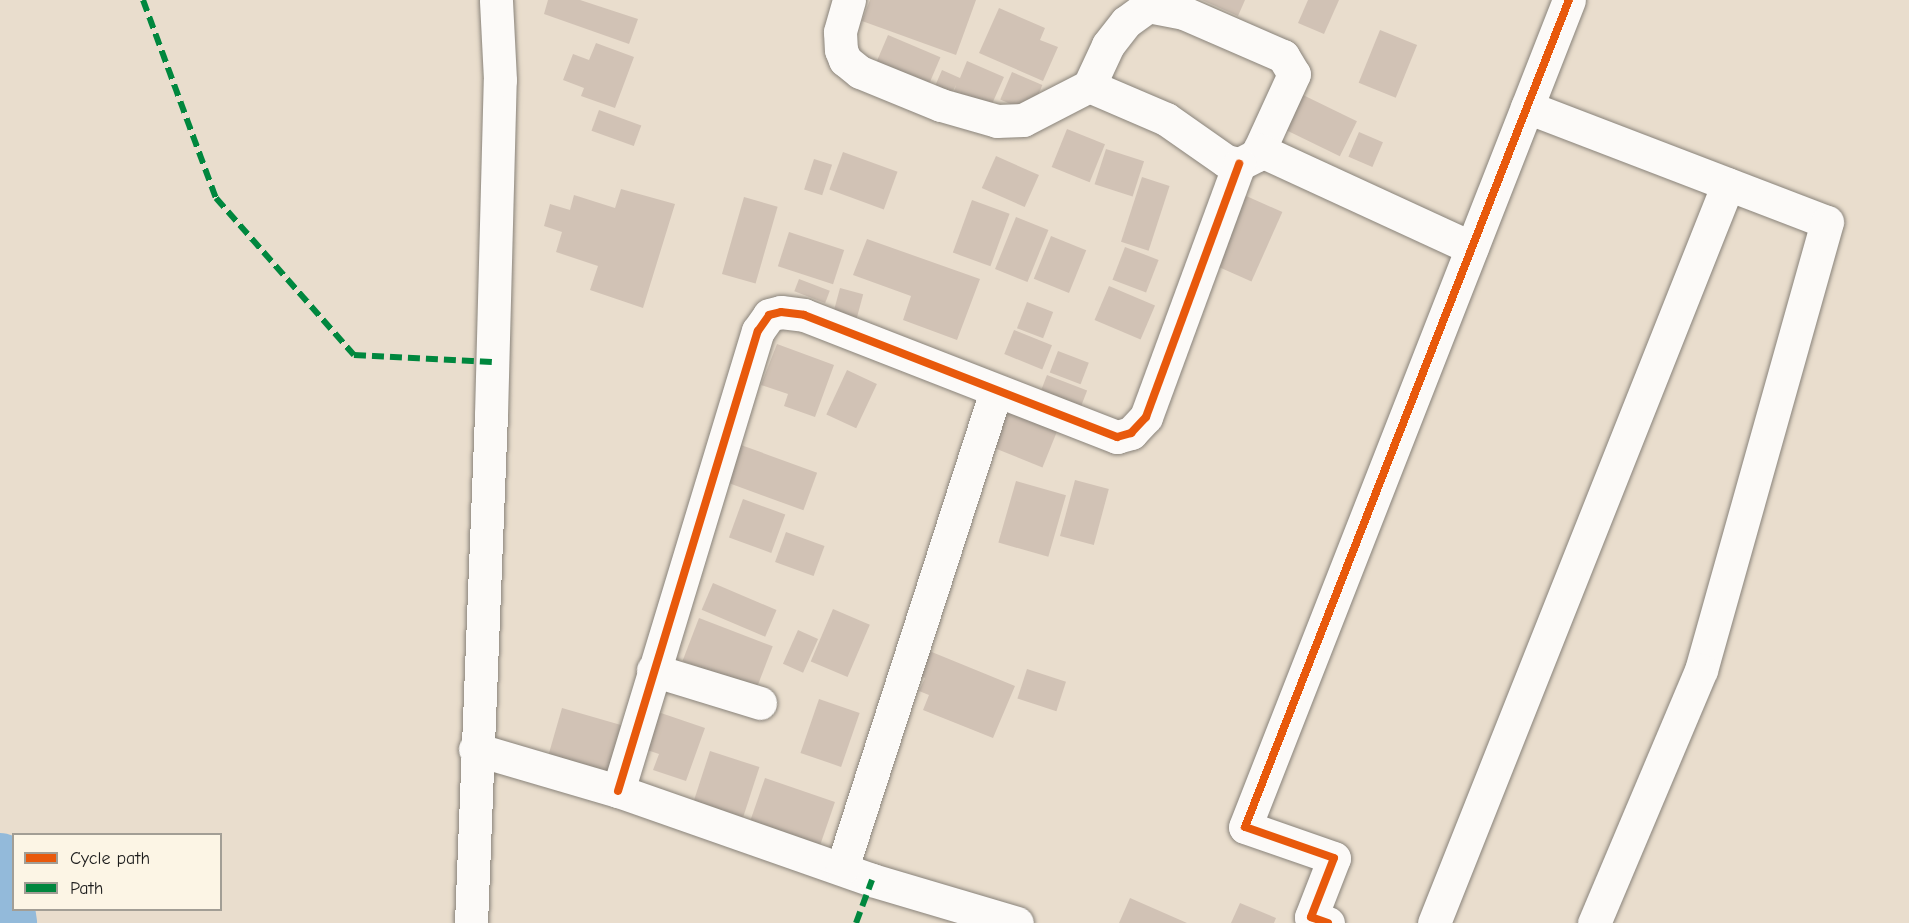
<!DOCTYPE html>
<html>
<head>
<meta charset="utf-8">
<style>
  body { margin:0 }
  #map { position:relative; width:1909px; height:923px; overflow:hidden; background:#e9ddcd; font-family:"Comic Neue",sans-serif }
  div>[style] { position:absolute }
  .river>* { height:56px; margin:-28px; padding:0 28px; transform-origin:28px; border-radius:28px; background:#93bada }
  .building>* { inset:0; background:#d1c2b5; transform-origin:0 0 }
  .roads { filter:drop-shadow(0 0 2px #89837a) drop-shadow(0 0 2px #89837a) }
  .minor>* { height:33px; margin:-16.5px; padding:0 16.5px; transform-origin:16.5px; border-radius:16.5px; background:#fcfaf8 }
  .quiet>* { height:6px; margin-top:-3px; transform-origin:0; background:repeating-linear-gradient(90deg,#00873e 0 12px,transparent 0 18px) }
  .cycleway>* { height:8px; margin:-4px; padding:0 4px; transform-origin:4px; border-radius:4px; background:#e8590c }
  span { translate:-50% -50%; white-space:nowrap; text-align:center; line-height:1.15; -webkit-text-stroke:4.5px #fcf5e5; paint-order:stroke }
  .legend { position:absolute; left:12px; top:833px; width:210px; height:78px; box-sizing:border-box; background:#fcf5e5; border:2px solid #a29e95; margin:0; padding:8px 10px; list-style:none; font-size:18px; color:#1c1c1c }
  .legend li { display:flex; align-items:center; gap:12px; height:30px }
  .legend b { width:30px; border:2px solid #a29e95 }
</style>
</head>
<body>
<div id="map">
  <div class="river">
    <div style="left:0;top:861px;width:63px;rotate:81.7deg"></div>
  </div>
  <div class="building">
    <div style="clip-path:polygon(548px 0,580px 0,638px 19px,629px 44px,544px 14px)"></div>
    <div style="clip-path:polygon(870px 0,976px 0,956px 55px,862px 21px)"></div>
    <div style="clip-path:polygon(1202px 0,1245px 0,1238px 16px)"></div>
    <div style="clip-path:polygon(1308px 0,1339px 0,1324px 34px,1298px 23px)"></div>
    <div style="clip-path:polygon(999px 8px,1045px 28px,1040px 40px,1058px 47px,1043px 81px,979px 53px)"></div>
    <div style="left:1380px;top:30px;width:40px;height:57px;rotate:22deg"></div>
    <div style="left:888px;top:35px;width:57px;height:40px;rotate:23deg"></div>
    <div style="clip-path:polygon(596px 43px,634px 57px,615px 108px,581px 96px,584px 88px,563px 80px,573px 54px,589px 60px)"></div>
    <div style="clip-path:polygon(967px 61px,1004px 77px,988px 113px,952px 97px,956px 85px,949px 100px,932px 93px,942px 70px,960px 78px)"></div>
    <div style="left:1012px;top:72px;width:33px;height:30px;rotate:23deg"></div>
    <div style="left:1303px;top:95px;width:60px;height:39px;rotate:26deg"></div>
    <div style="left:599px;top:110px;width:45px;height:22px;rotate:20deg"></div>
    <div style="left:1067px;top:129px;width:41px;height:41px;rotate:22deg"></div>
    <div style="left:1359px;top:132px;width:26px;height:27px;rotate:23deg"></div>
    <div style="left:1106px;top:149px;width:40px;height:37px;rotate:18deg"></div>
    <div style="left:843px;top:152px;width:58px;height:40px;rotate:20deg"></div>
    <div style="left:996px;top:156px;width:47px;height:35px;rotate:24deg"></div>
    <div style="left:814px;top:159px;width:19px;height:32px;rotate:18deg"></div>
    <div style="left:1142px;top:177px;width:29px;height:68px;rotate:18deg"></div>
    <div style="clip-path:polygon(621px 189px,675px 204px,643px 308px,590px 290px,598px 266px,556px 252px,562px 232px,544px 226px,550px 204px,570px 210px,574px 195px,615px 208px)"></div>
    <div style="left:1244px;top:195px;width:42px;height:76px;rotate:24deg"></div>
    <div style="left:744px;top:197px;width:35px;height:80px;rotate:16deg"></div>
    <div style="left:972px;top:200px;width:40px;height:56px;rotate:20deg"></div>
    <div style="left:1016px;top:217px;width:35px;height:56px;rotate:22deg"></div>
    <div style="left:789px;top:232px;width:58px;height:36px;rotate:18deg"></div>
    <div style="left:1051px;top:236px;width:38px;height:46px;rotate:22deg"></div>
    <div style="clip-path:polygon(867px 239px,980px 279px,957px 340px,903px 320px,911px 296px,853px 275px)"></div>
    <div style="left:1125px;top:247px;width:36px;height:35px;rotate:21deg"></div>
    <div style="left:799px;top:279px;width:33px;height:13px;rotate:21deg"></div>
    <div style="left:1109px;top:286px;width:50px;height:37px;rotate:23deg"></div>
    <div style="left:840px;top:288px;width:24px;height:34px;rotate:15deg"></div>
    <div style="left:1027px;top:302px;width:28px;height:28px;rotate:21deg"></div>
    <div style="left:1014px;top:330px;width:41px;height:26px;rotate:22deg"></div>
    <div style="clip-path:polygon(777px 344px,834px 365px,815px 417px,784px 406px,788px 394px,761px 385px)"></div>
    <div style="left:1058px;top:351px;width:33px;height:23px;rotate:21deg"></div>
    <div style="left:847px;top:370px;width:33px;height:49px;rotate:25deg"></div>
    <div style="left:1047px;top:375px;width:43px;height:32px;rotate:21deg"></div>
    <div style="left:1007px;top:411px;width:54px;height:39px;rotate:22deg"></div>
    <div style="left:741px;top:445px;width:81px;height:40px;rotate:20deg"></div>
    <div style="left:1075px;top:480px;width:35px;height:58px;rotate:15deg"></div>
    <div style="left:1016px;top:481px;width:52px;height:64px;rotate:16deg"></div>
    <div style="left:743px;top:499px;width:45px;height:41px;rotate:20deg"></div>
    <div style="left:786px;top:532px;width:41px;height:32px;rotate:20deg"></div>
    <div style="left:713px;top:583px;width:69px;height:29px;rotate:23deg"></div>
    <div style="left:833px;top:609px;width:40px;height:57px;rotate:23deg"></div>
    <div style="left:699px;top:618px;width:79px;height:46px;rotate:21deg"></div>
    <div style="left:798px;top:630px;width:22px;height:37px;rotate:24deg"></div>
    <div style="clip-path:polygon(922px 648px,1015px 686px,993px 738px,923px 710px,929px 695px,919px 691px,925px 678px,912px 673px)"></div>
    <div style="left:1027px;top:669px;width:41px;height:31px;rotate:18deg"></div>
    <div style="left:819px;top:699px;width:43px;height:57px;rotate:19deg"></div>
    <div style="left:562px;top:708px;width:64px;height:49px;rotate:16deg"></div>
    <div style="clip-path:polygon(658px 712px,705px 728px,686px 781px,653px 770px,659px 754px,644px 749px)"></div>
    <div style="left:710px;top:751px;width:52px;height:57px;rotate:18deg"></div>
    <div style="left:765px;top:778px;width:74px;height:56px;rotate:19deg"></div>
    <div style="clip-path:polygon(1130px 898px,1187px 923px,1119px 923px)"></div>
    <div style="clip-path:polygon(1240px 903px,1276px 918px,1274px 923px,1231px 923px)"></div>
  </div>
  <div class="roads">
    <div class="minor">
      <div style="left:849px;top:0;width:33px;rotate:106deg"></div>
      <div style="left:840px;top:32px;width:18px;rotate:87deg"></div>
      <div style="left:841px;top:50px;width:11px;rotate:68deg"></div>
      <div style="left:845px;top:60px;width:19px;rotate:39deg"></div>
      <div style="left:860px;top:72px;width:87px;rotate:22.2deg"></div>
      <div style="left:941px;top:105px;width:58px;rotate:15.9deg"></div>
      <div style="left:997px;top:121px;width:26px;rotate:-2deg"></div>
      <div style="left:1023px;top:120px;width:74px;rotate:-27.3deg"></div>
      <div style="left:1089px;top:86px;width:45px;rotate:-65.1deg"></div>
      <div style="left:1108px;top:45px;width:29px;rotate:-52deg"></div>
      <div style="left:1126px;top:22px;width:27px;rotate:-36deg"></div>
      <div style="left:1148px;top:6px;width:37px;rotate:11deg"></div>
      <div style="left:1184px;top:13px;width:108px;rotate:23.5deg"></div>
      <div style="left:1283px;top:56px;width:21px;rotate:59deg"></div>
      <div style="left:1294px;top:74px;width:89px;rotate:114.6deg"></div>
      <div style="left:1257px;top:155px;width:20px;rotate:153deg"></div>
      <div style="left:1239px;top:164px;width:13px;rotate:-167deg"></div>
      <div style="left:1226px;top:161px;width:73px;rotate:-145deg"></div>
      <div style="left:1166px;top:119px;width:84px;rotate:-156.8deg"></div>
      <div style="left:1527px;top:107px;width:321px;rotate:21deg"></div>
      <div style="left:1827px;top:222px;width:465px;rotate:105.7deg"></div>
      <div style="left:1701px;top:670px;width:275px;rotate:112.9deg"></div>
      <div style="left:1259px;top:150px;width:234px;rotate:24.7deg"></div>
      <div style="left:653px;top:670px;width:112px;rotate:17.1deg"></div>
      <div style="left:475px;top:749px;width:149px;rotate:16.4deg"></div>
      <div style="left:618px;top:791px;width:269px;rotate:19.3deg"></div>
      <div style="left:872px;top:880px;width:151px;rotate:16.5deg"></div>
      <div style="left:618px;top:791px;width:481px;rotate:-73.1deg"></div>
      <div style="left:758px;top:331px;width:19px;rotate:-55deg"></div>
      <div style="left:769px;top:315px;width:12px;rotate:-14deg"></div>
      <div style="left:781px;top:312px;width:23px;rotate:7deg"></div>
      <div style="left:804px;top:315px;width:336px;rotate:21.3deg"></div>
      <div style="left:1117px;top:437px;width:15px;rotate:-16deg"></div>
      <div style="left:1131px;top:433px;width:22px;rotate:-47deg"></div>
      <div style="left:1146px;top:417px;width:270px;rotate:-69.8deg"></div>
      <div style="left:842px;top:868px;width:501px;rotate:-72.11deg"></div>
      <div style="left:471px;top:923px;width:508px;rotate:-87.75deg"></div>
      <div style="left:491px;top:415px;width:335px;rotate:-88.5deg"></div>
      <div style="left:500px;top:80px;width:80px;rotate:-92.9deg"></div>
      <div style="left:1328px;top:923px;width:18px;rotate:-161deg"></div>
      <div style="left:1311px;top:917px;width:63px;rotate:-68.7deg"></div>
      <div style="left:1334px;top:858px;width:94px;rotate:-160.8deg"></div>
      <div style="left:1245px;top:827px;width:888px;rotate:-68.61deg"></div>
      <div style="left:1434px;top:923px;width:795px;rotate:-68.31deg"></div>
    </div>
  </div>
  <div class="quiet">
    <div style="left:143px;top:0;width:211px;rotate:69.8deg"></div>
    <div style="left:216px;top:198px;width:209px;rotate:48.7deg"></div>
    <div style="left:354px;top:355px;width:138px;rotate:2.9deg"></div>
    <div style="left:856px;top:923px;width:46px;rotate:-69.6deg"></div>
  </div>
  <div class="cycleway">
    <div style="left:618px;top:791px;width:481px;rotate:-73.1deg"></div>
    <div style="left:758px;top:331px;width:19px;rotate:-55deg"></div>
    <div style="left:769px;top:315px;width:12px;rotate:-14deg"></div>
    <div style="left:781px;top:312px;width:23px;rotate:7deg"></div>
    <div style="left:804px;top:315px;width:336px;rotate:21.3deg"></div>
    <div style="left:1117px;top:437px;width:15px;rotate:-16deg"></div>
    <div style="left:1131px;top:433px;width:22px;rotate:-47deg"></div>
    <div style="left:1146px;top:417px;width:270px;rotate:-69.8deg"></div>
    <div style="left:1328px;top:923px;width:18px;rotate:-161deg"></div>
    <div style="left:1311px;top:917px;width:63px;rotate:-68.7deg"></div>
    <div style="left:1334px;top:858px;width:94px;rotate:-160.8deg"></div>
    <div style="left:1245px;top:827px;width:888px;rotate:-68.61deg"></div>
  </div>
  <ul class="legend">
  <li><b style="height:8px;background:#e8590c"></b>Cycle path</li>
  <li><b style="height:8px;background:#00873e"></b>Path</li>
  </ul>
</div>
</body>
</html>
